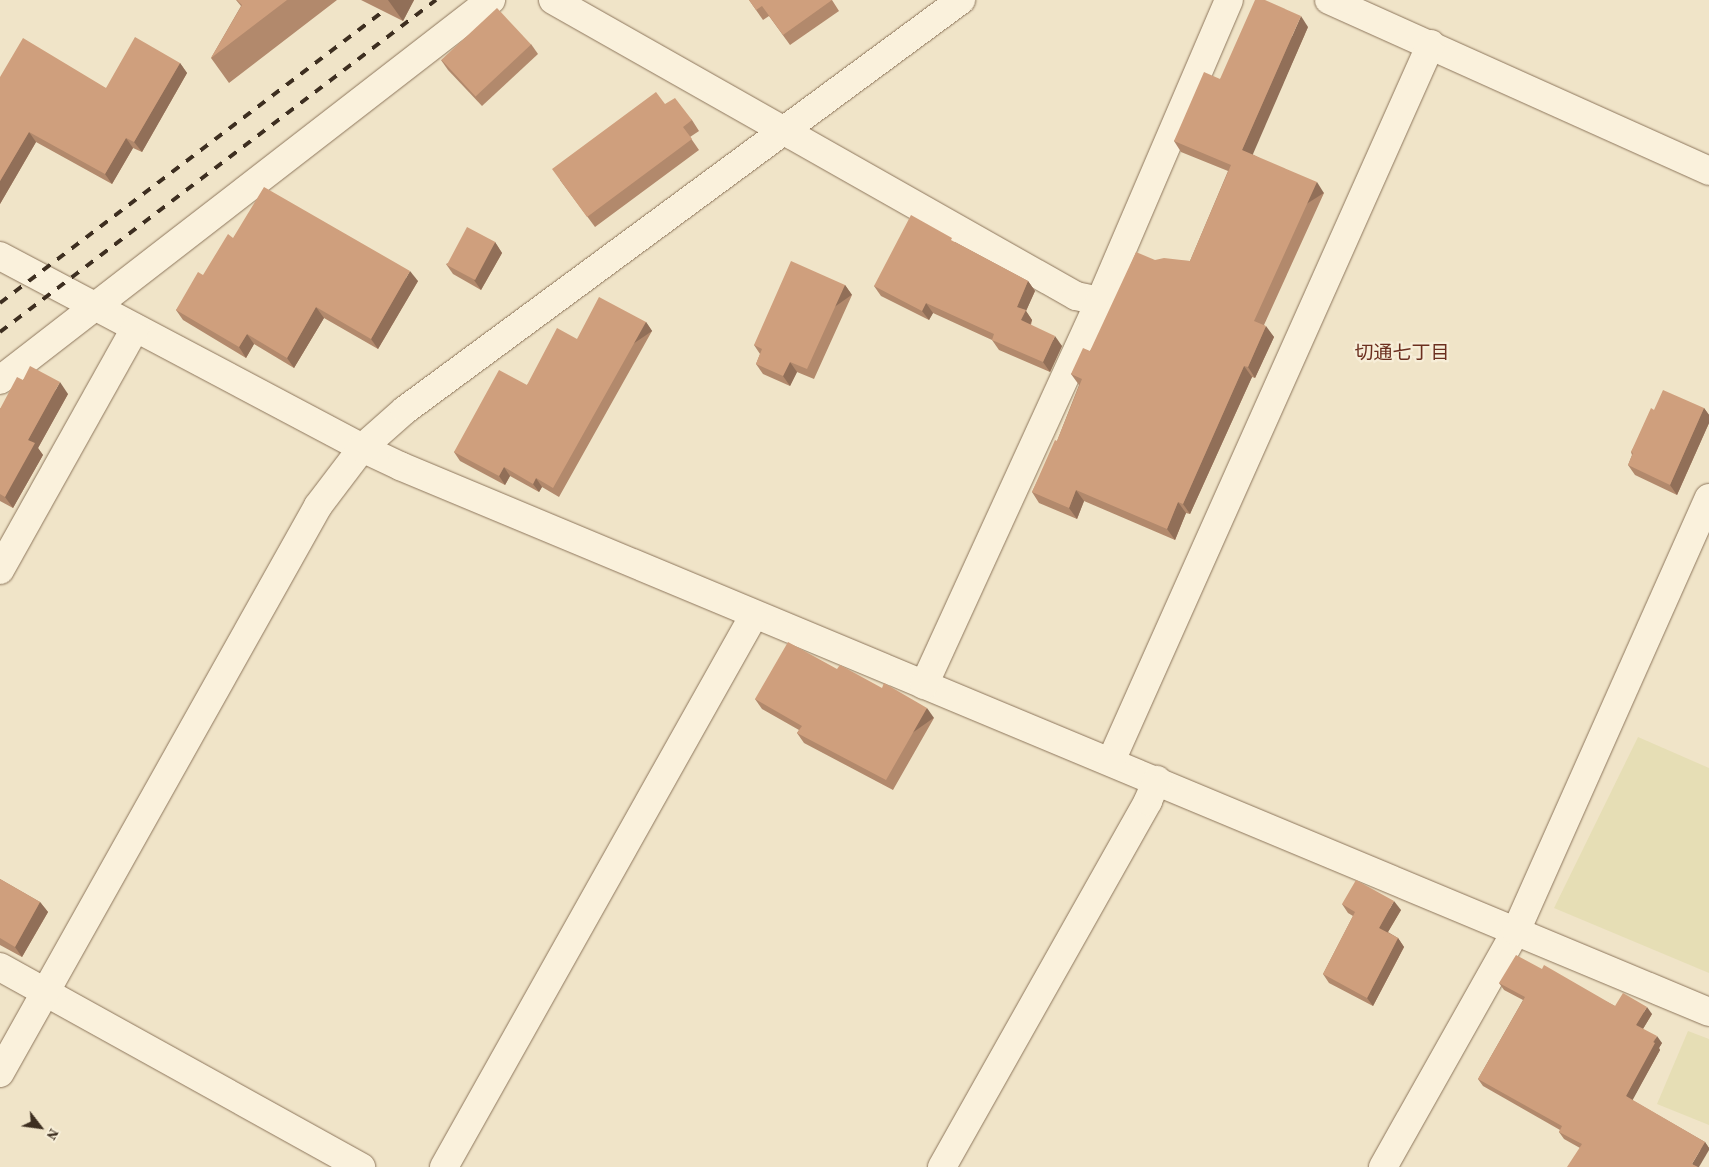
<!DOCTYPE html>
<html>
<head>
<meta charset="utf-8">
<style>
  body { margin:0 }
  #map { position:relative; width:1709px; height:1167px; overflow:hidden; background:#f0e4c8; font-family:"Source Serif 4","Noto Sans JP",serif }
  div>[style] { position:absolute }
  .farmland>* { inset:0; background:#e6deb5 }
  .roads { filter:drop-shadow(0 0 1px #8d765c) drop-shadow(0 0 1px #8d765c) }
  .street>* { height:28px; margin:-14px; padding:0 14px; transform-origin:14px; border-radius:14px; background:#faf1dc }
  .secondary>* { height:28px; margin:-14px; padding:0 14px; transform-origin:14px; border-radius:14px; background:#faf1dc }
  .rail>* { height:4px; margin-top:-2px; transform-origin:0; background:repeating-linear-gradient(90deg,#3d2e20 0 9px,transparent 0 18px) }
  .wall>* { inset:0; background:#b2896c }
  .shaded-wall>* { inset:0; background:#916f58; transform-origin:0 0 }
  .building>* { inset:0; background:#cf9f7d; transform-origin:0 0 }
  span { translate:-50% -50%; white-space:nowrap; text-align:center; line-height:1.15; -webkit-text-stroke:4.5px #f7eed8; paint-order:stroke }
  .neighbourhood-label { font-size:19px; color:#6b2e1e }
  .north { position:absolute; left:15px; top:1102px; width:50px; height:50px; -webkit-text-stroke:4px #f7eed8; paint-order:stroke; rotate:120deg; font-size:14px; font-weight:700; line-height:20px; text-align:center; color:#3d2e20 }
  .north::after { content:''; display:block; margin:auto; width:18px; height:22px; background:#3d2e20; clip-path:polygon(50% 0,100% 100%,50% 72%,0 100%) }
</style>
</head>
<body>
<div id="map">
  <div class="farmland">
    <div style="clip-path:polygon(1638px 737px,1709px 768px,1709px 973px,1554px 908px)"></div>
    <div style="clip-path:polygon(1688px 1031px,1709px 1039px,1709px 1125px,1657px 1104px)"></div>
  </div>
  <div class="roads">
    <div class="street">
      <div style="left:553px;top:0;width:601px;rotate:29.51deg"></div>
      <div style="left:1076px;top:296px;width:25px;rotate:12deg"></div>
      <div style="left:1329px;top:0;width:417px;rotate:24.2deg"></div>
      <div style="left:0;top:256px;width:410px;rotate:27.9deg"></div>
      <div style="left:362px;top:448px;width:42px;rotate:25.3deg"></div>
      <div style="left:400px;top:466px;width:1418px;rotate:22.64deg"></div>
      <div style="left:0;top:380px;width:621px;rotate:-37.74deg"></div>
      <div style="left:0;top:570px;width:277px;rotate:-60.8deg"></div>
      <div style="left:924px;top:685px;width:422px;rotate:-65.4deg"></div>
      <div style="left:1100px;top:301px;width:327px;rotate:-66.8deg"></div>
      <div style="left:1111px;top:761px;width:785px;rotate:-65.95deg"></div>
      <div style="left:0;top:967px;width:413px;rotate:29deg"></div>
      <div style="left:444px;top:1167px;width:633px;rotate:-60.68deg"></div>
      <div style="left:942px;top:1167px;width:420px;rotate:-60.6deg"></div>
      <div style="left:1148px;top:801px;width:23px;rotate:-67deg"></div>
      <div style="left:1383px;top:1167px;width:271px;rotate:-60.6deg"></div>
      <div style="left:1516px;top:931px;width:474px;rotate:-66deg"></div>
    </div>
    <div class="secondary">
      <div style="left:0;top:1073px;width:650px;rotate:-60.71deg"></div>
      <div style="left:318px;top:506px;width:73px;rotate:-52.8deg"></div>
      <div style="left:362px;top:448px;width:57px;rotate:-41.5deg"></div>
      <div style="left:405px;top:410px;width:691px;rotate:-36.41deg"></div>
    </div>
  </div>
  <div class="rail">
    <div style="left:0;top:303px;width:500px;rotate:-37.28deg"></div>
    <div style="left:0;top:332px;width:548px;rotate:-37.29deg"></div>
  </div>
  <div class="wall">
    <div style="clip-path:polygon(236px 0,337px 0,229px 83px,211px 58px,241px 6px)"></div>
    <div style="clip-path:polygon(361px 0,414px 0,403px 21px)"></div>
    <div style="clip-path:polygon(749px 0,832px 0,839px 11px,790px 45px,769px 16px,763px 20px)"></div>
    <div style="clip-path:polygon(1308px 27px,1252px 154px,1324px 193px,1264px 325px,1274px 337px,1255px 378px,1252px 377px,1190px 514px,1186px 513px,1175px 540px,1084px 501px,1077px 519px,1039px 503px,1032px 492px,1057px 441px,1079px 385px,1071px 374px,1090px 351px,1155px 260px,1190px 261px,1228px 171px,1181px 152px,1174px 141px,1220px 79px)"></div>
    <div style="clip-path:polygon(531px 44px,538px 54px,482px 106px,448px 70px,441px 60px)"></div>
    <div style="clip-path:polygon(180px 63px,187px 73px,142px 152px,133px 148px,112px 184px,36px 142px,0 204px,0 77px,106px 88px)"></div>
    <div style="clip-path:polygon(665px 104px,692px 120px,699px 131px,690px 137px,699px 150px,595px 227px,560px 180px)"></div>
    <div style="clip-path:polygon(233px 238px,418px 281px,378px 349px,324px 318px,294px 368px,254px 344px,246px 358px,183px 320px,176px 310px)"></div>
    <div style="clip-path:polygon(495px 242px,502px 253px,481px 290px,453px 274px,446px 264px)"></div>
    <div style="clip-path:polygon(955px 242px,1028px 281px,1035px 291px,1026px 311px,1032px 320px,1031px 325px,1062px 346px,1050px 372px,999px 350px,992px 340px,933px 313px,929px 320px,881px 296px,874px 286px)"></div>
    <div style="clip-path:polygon(845px 285px,852px 295px,814px 379px,797px 372px,790px 386px,763px 374px,756px 364px,760px 354px,754px 345px)"></div>
    <div style="clip-path:polygon(646px 322px,652px 331px,559px 497px,542px 487px,539px 492px,510px 476px,505px 485px,460px 461px,454px 452px,577px 339px)"></div>
    <div style="clip-path:polygon(23px 380px,68px 394px,38px 448px,43px 455px,13px 508px,0 501px,0 409px)"></div>
    <div style="clip-path:polygon(1704px 408px,1709px 415px,1709px 423px,1677px 495px,1635px 475px,1628px 465px,1632px 455px,1631px 452px,1654px 410px)"></div>
    <div style="clip-path:polygon(837px 669px,934px 718px,893px 790px,804px 743px,797px 733px,799px 730px,762px 709px,755px 699px)"></div>
    <div style="clip-path:polygon(0 879px,40px 902px,48px 912px,22px 957px,0 945px)"></div>
    <div style="clip-path:polygon(1342px 904px,1401px 910px,1388px 932px,1398px 938px,1404px 947px,1373px 1006px,1329px 983px,1323px 974px,1353px 916px,1348px 913px)"></div>
    <div style="clip-path:polygon(1542px 969px,1615px 1006px,1652px 1014px,1643px 1029px,1662px 1043px,1659px 1048px,1660px 1050px,1632px 1100px,1705px 1142px,1709px 1148px,1709px 1150px,1580px 1148px,1564px 1139px,1559px 1132px,1560px 1130px,1483px 1086px,1478px 1079px,1523px 1000px,1504px 990px,1499px 983px)"></div>
  </div>
  <div class="shaded-wall">
    <div style="clip-path:polygon(388px 0,414px 0,403px 21px)"></div>
    <div style="clip-path:polygon(1301px 16px,1308px 27px,1250px 161px,1242px 150px)"></div>
    <div style="clip-path:polygon(180px 63px,187px 73px,142px 152px,134px 142px)"></div>
    <div style="clip-path:polygon(29px 132px,36px 142px,0 204px,0 181px)"></div>
    <div style="clip-path:polygon(126px 138px,133px 148px,112px 184px,105px 174px)"></div>
    <div style="left:1317px;top:182px;width:13px;height:153px;rotate:58deg"></div>
    <div style="clip-path:polygon(495px 242px,502px 253px,481px 290px,474px 280px)"></div>
    <div style="clip-path:polygon(410px 271px,418px 281px,378px 349px,371px 339px)"></div>
    <div style="clip-path:polygon(1028px 281px,1035px 291px,1026px 311px,1032px 320px,1028px 330px,1021px 320px,1017px 307px)"></div>
    <div style="left:845px;top:285px;width:12px;height:92px;rotate:55deg"></div>
    <div style="clip-path:polygon(926px 303px,933px 313px,929px 320px,922px 311px)"></div>
    <div style="clip-path:polygon(316px 307px,324px 318px,294px 368px,287px 358px)"></div>
    <div style="left:646px;top:322px;width:11px;height:190px;rotate:56deg"></div>
    <div style="clip-path:polygon(1266px 326px,1274px 337px,1255px 378px,1248px 367px)"></div>
    <div style="clip-path:polygon(247px 334px,254px 344px,246px 358px,239px 347px)"></div>
    <div style="clip-path:polygon(1055px 336px,1062px 346px,1050px 372px,1043px 362px)"></div>
    <div style="clip-path:polygon(790px 362px,797px 372px,790px 386px,783px 376px)"></div>
    <div style="clip-path:polygon(1244px 366px,1252px 377px,1190px 514px,1183px 504px)"></div>
    <div style="clip-path:polygon(60px 382px,68px 394px,38px 448px,43px 455px,13px 508px,5px 497px,28px 440px)"></div>
    <div style="clip-path:polygon(1704px 408px,1709px 415px,1709px 423px,1677px 495px,1670px 485px)"></div>
    <div style="clip-path:polygon(504px 467px,510px 476px,505px 485px,499px 476px)"></div>
    <div style="clip-path:polygon(536px 478px,542px 487px,539px 492px,533px 484px)"></div>
    <div style="clip-path:polygon(1076px 490px,1084px 501px,1077px 519px,1069px 508px)"></div>
    <div style="clip-path:polygon(1178px 502px,1186px 513px,1175px 540px,1167px 529px)"></div>
    <div style="left:927px;top:708px;width:12px;height:83px;rotate:55deg"></div>
    <div style="clip-path:polygon(1394px 901px,1401px 910px,1385px 937px,1379px 928px)"></div>
    <div style="clip-path:polygon(40px 902px,48px 912px,22px 957px,15px 947px)"></div>
    <div style="clip-path:polygon(1398px 938px,1404px 947px,1373px 1006px,1367px 998px)"></div>
    <div style="clip-path:polygon(1647px 1007px,1652px 1014px,1641px 1032px,1636px 1025px)"></div>
    <div style="clip-path:polygon(1657px 1036px,1662px 1043px,1659px 1048px,1660px 1050px,1631px 1103px,1626px 1096px)"></div>
    <div style="clip-path:polygon(1705px 1142px,1709px 1148px,1709px 1150px,1699px 1167px,1694px 1167px,1692px 1164px)"></div>
  </div>
  <div class="building">
    <div style="clip-path:polygon(237px 0,287px 0,211px 58px,242px 5px)"></div>
    <div style="clip-path:polygon(749px 0,832px 0,783px 35px,762px 6px,756px 10px)"></div>
    <div style="clip-path:polygon(1255px 0,1265px 0,1301px 16px,1242px 150px,1317px 182px,1254px 321px,1266px 326px,1248px 367px,1244px 366px,1183px 504px,1178px 502px,1167px 529px,1076px 490px,1069px 508px,1032px 492px,1055px 440px,1057px 441px,1082px 379px,1071px 374px,1083px 348px,1090px 351px,1136px 252px,1155px 260px,1164px 258px,1190px 261px,1231px 165px,1174px 141px,1204px 72px,1220px 79px)"></div>
    <div style="left:497px;top:8px;width:50px;height:76px;rotate:47deg"></div>
    <div style="clip-path:polygon(135px 37px,180px 63px,134px 142px,126px 138px,105px 174px,29px 132px,0 181px,0 77px,23px 38px,106px 88px)"></div>
    <div style="clip-path:polygon(656px 92px,665px 104px,675px 98px,692px 120px,683px 127px,692px 139px,587px 217px,552px 169px)"></div>
    <div style="clip-path:polygon(264px 187px,410px 271px,371px 339px,316px 307px,287px 358px,247px 334px,239px 347px,176px 310px,198px 272px,203px 275px,228px 234px,233px 238px)"></div>
    <div style="clip-path:polygon(911px 215px,952px 238px,951px 240px,1028px 281px,1017px 307px,1026px 310px,1021px 320px,1055px 336px,1043px 362px,992px 340px,994px 334px,926px 303px,922px 311px,874px 286px)"></div>
    <div style="left:467px;top:227px;width:32px;height:43px;rotate:28deg"></div>
    <div style="clip-path:polygon(791px 261px,845px 285px,807px 369px,790px 362px,783px 376px,756px 364px,762px 349px,754px 345px)"></div>
    <div style="clip-path:polygon(599px 297px,646px 322px,553px 488px,536px 478px,533px 484px,504px 467px,499px 476px,454px 452px,499px 370px,527px 385px,557px 328px,577px 339px)"></div>
    <div style="clip-path:polygon(30px 366px,60px 382px,28px 440px,35px 443px,5px 497px,0 494px,0 409px,17px 377px,23px 380px)"></div>
    <div style="clip-path:polygon(1663px 390px,1704px 408px,1670px 485px,1628px 465px,1633px 453px,1631px 452px,1651px 408px,1654px 410px)"></div>
    <div style="clip-path:polygon(788px 642px,837px 669px,840px 665px,882px 688px,884px 683px,927px 708px,886px 780px,797px 733px,802px 726px,755px 699px)"></div>
    <div style="clip-path:polygon(0 879px,40px 902px,15px 947px,0 938px)"></div>
    <div style="clip-path:polygon(1356px 880px,1394px 901px,1379px 928px,1398px 938px,1367px 998px,1323px 974px,1355px 912px,1342px 904px)"></div>
    <div style="clip-path:polygon(1516px 955px,1542px 969px,1544px 965px,1615px 1006px,1623px 993px,1647px 1007px,1636px 1025px,1657px 1036px,1653px 1042px,1655px 1043px,1626px 1096px,1705px 1142px,1692px 1164px,1698px 1167px,1567px 1167px,1582px 1144px,1559px 1132px,1562px 1126px,1478px 1079px,1525px 997px,1499px 983px)"></div>
  </div>
  <div class="neighbourhood-label">
    <span style="left:1402px;top:353px">切通七丁目</span>
  </div>
  <div class="north">N</div>
</div>
</body>
</html>
